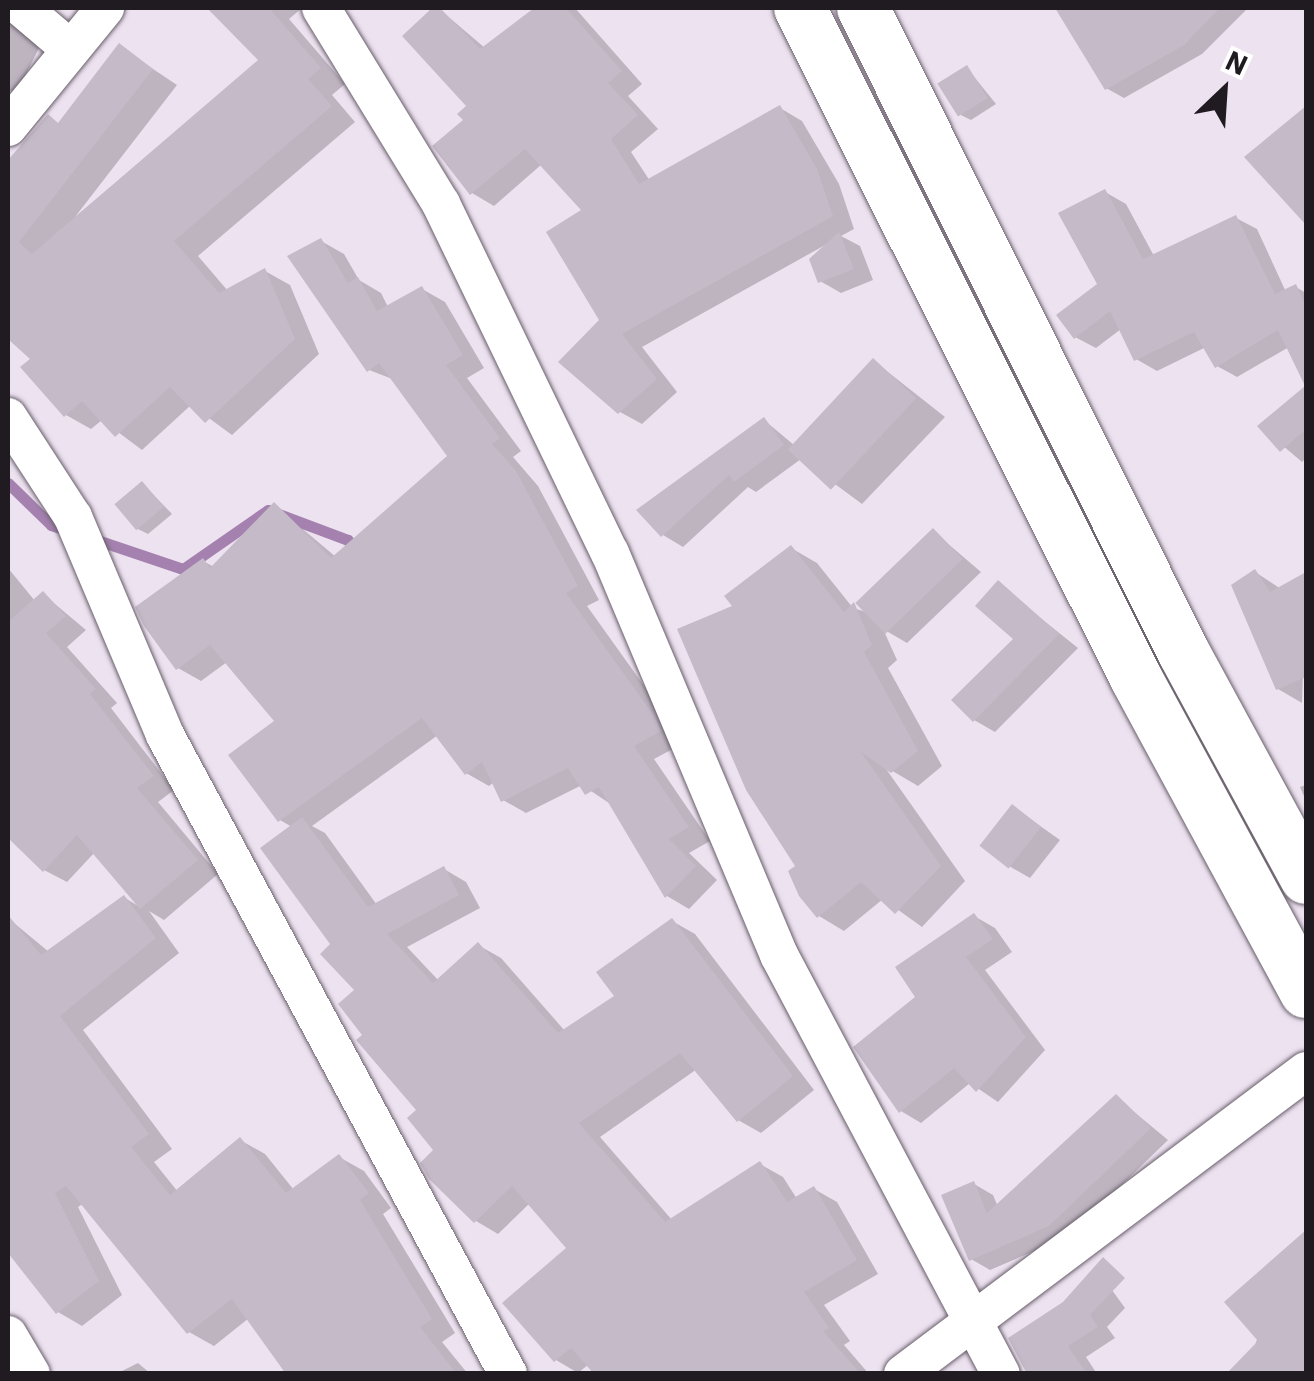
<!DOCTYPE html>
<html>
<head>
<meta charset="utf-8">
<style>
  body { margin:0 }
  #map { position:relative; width:1314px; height:1381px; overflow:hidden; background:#ede2f0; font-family:"IBM Plex Sans",sans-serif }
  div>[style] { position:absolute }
  .shadow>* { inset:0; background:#0003 }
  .stream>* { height:11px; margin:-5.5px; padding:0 5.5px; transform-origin:5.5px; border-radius:5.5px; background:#a481af }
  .building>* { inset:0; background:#c5bac8; transform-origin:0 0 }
  .roads { filter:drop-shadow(0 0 2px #685e6a) drop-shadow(0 0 2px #685e6a) }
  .street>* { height:38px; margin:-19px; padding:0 19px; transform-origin:19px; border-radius:19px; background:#fff }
  .secondary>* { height:52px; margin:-26px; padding:0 26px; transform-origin:26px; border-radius:26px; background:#fff }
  span { translate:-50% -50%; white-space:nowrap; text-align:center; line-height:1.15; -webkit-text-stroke:8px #fff; paint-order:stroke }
  .frame { position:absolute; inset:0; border:10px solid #1f1b20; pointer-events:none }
  .north { position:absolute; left:1174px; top:40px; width:100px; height:100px; -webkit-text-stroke:8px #fff; paint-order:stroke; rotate:25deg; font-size:28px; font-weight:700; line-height:40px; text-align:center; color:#1f1b20 }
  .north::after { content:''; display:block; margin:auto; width:35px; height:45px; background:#1f1b20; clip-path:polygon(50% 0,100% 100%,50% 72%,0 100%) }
</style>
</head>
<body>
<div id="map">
  <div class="shadow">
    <div style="clip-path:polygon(211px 8px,302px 8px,289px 19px,345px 84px,332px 95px,355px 122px,198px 256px,228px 291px,265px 271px,290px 285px,319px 354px,232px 435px,191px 405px,142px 450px,102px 420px,91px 429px,66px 415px,33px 359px,8px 336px,8px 165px,59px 125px,120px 47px,177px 85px,75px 217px,261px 60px)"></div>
    <div style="clip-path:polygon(438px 8px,485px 48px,538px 8px,575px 8px,642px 84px,628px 96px,658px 129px,631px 152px,650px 181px,780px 108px,802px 121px,839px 184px,854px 229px,841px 236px,860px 246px,873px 280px,841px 293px,820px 281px,827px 244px,642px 347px,677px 392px,642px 424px,620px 412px,585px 211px,542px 164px,494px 206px,472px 193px,470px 106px,405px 37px)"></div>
    <div style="clip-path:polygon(1057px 8px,1246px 8px,1247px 9px,1202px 54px,1124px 98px,1106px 88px)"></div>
    <div style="clip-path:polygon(8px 9px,39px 48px,16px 94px,8px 89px)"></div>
    <div style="clip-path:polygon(967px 68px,996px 104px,971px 120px,961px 115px)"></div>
    <div style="clip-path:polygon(1306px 109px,1306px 221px,1247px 157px)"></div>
    <div style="clip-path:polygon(1105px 192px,1126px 204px,1154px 256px,1236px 218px,1257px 229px,1286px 292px,1296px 287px,1306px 293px,1306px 384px,1289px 347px,1237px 377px,1217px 366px,1206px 347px,1157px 371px,1136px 359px,1121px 329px,1096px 348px,1075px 337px,1100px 285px)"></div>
    <div style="clip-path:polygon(321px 241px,344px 254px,359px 280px,381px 293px,388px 307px,422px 289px,445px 302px,484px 368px,467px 378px,521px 451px,513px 457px,538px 486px,599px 600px,587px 606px,677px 732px,682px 744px,654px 759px,710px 841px,689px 853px,717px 880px,689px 909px,667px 896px,612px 805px,582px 785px,526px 813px,503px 800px,494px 782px,489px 786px,466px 773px,438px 735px,312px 826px,325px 833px,377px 905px,444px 869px,466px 882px,480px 908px,407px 947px,439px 981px,478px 945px,501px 958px,565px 1031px,617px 997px,672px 921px,695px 934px,814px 1090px,761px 1133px,738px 1120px,697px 1069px,600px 1137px,672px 1220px,760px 1164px,783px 1177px,797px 1199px,814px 1189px,837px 1202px,878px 1274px,824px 1305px,850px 1341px,844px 1345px,869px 1374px,597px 1374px,589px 1364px,578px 1373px,556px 1360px,570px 1249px,530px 1203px,498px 1234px,476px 1221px,424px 1163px,436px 1150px,419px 1111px,365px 1036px,358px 990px,334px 944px,292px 827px,280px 820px,278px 721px,227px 662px,201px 681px,178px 668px,203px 561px,214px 567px,274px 505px,336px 557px,450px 457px,395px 380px,369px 370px)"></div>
    <div style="clip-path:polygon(874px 361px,945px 417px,862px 504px,801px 459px,756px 492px,748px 487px,683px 547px,663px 535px,764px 420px,794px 445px)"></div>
    <div style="clip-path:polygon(1306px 388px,1306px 458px,1302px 462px,1261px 427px)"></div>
    <div style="clip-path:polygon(143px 484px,172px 514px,148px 534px,138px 529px)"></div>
    <div style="clip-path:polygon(933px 531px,981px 572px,907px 643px,883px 629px,897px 660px,888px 668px,942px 766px,918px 786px,884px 766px,965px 881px,922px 927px,883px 899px,844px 931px,819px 916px,798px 866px,736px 607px,791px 548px,817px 563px,853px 608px,866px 612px)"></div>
    <div style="clip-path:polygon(8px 568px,35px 601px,43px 594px,86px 630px,67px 647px,117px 703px,111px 708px,174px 790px,158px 802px,218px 874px,164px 920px,149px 911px,179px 953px,83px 1030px,172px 1149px,154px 1162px,178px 1192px,240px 1140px,265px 1154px,294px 1190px,339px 1157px,364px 1171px,391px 1208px,383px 1214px,455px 1333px,442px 1342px,468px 1374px,286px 1374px,249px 1318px,214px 1346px,189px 1332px,84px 1203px,78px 1207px,122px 1295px,82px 1326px,58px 1312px,8px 1249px,20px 1237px,8px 1219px,8px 918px,49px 952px,125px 898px,140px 907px,95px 852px,67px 882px,44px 870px,62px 775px,8px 824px)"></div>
    <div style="clip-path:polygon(1255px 572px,1281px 589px,1306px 575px,1302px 703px,1278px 689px)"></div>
    <div style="clip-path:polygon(998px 584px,1078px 648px,995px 732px,974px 720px,1016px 639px)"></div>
    <div style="clip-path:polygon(1306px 785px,1306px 801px,1300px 787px)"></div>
    <div style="clip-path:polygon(1013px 807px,1060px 840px,1030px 878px,1009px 866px)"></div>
    <div style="clip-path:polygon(974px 916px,995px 928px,1012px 952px,985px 970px,1045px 1050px,998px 1102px,970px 1083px,921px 1123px,901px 1111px,918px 997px)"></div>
    <div style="clip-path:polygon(1116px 1097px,1168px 1140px,1069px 1236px,990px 1270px,971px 1259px,974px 1184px,993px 1195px,998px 1207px)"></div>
    <div style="clip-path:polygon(1306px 1240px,1306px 1374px,1245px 1374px,1288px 1250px)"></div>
    <div style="clip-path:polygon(1109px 1286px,1125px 1308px,1107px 1327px,1115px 1338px,1086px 1357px,1097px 1374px,1033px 1374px)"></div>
    <div style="clip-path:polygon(138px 1363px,151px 1374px,116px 1374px)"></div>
  </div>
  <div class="stream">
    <div style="left:8px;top:483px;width:60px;rotate:44.3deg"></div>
    <div style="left:51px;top:525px;width:18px;rotate:19deg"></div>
    <div style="left:91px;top:538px;width:97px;rotate:18.6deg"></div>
    <div style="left:183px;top:569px;width:103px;rotate:-34.8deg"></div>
    <div style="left:268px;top:510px;width:85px;rotate:20.6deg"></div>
    <div style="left:348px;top:540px;width:14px;rotate:56deg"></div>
  </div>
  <div class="building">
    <div style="clip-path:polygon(207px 8px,269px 8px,321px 68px,308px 79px,332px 106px,174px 241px,219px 293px,265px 268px,295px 339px,205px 423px,170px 387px,115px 437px,82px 401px,64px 417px,20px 367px,30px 359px,8px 339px,8px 160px,48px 114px,58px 123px,119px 43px,153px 69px,19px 242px,32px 254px,258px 60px)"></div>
    <div style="clip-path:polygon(432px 8px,440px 8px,480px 49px,534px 8px,566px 8px,622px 71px,608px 83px,638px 115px,611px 139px,639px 184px,780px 105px,817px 169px,833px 216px,622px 334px,657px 379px,618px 414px,558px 362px,599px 320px,546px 232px,581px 210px,525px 149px,470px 195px,432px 146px,463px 120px,457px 114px,466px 106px,402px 36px)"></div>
    <div style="clip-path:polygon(1055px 8px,1220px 8px,1184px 45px,1105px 90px)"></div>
    <div style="left:967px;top:65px;width:39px;height:35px;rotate:58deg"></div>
    <div style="clip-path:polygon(1306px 106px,1306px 225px,1244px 157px)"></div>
    <div style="clip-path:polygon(1105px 189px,1143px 259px,1236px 215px,1275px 294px,1296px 284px,1306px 307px,1306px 429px,1280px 452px,1257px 426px,1305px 386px,1278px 330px,1215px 368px,1194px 332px,1134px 361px,1110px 311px,1074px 339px,1056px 315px,1097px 284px,1058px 213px)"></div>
    <div style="clip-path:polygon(839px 232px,854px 269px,818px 283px,809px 259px)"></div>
    <div style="clip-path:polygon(321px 238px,348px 283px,358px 277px,377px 311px,422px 286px,463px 355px,446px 365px,500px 438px,492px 444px,516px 471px,578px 586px,566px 593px,654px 716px,661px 731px,634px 746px,689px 827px,669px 839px,696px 866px,665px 898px,599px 787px,585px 795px,568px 768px,501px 802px,482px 762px,465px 775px,422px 718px,278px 822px,228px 755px,274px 721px,210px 645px,176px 670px,144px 626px,135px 607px,203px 558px,210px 568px,274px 502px,331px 558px,447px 456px,379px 363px,367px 372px,287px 256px)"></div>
    <div style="left:873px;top:358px;width:59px;height:125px;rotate:43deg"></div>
    <div style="clip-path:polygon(764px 417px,784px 445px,734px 482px,729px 475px,661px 537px,636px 510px)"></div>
    <div style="left:142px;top:481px;width:34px;height:36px;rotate:50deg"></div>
    <div style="left:933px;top:528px;width:43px;height:108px;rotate:46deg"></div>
    <div style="clip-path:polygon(791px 545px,844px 612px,854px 602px,872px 645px,864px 652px,918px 751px,891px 773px,861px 752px,941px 866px,895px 914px,861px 882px,817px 918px,799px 896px,788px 871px,795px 866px,746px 790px,677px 629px,732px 606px,724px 596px)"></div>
    <div style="clip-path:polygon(1255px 569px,1270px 592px,1306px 572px,1306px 677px,1276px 690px,1231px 585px)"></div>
    <div style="clip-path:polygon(998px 580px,1059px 634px,973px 722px,951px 700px,1013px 639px,975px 606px)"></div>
    <div style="clip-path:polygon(43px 591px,66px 616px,46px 633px,96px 689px,90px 694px,154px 776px,137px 788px,198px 860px,140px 909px,77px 835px,43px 872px,8px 838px,8px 622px)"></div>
    <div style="left:1012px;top:804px;width:37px;height:53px;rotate:38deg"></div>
    <div style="clip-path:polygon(302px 817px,368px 907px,444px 866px,459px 895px,387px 934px,433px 983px,478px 942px,558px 1033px,614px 996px,596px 972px,672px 918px,793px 1076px,737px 1122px,680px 1053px,579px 1123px,665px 1222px,760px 1161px,787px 1202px,814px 1186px,857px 1260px,804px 1292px,829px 1328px,823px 1331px,861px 1374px,594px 1374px,571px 1348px,554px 1362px,502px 1303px,566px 1248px,512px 1186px,474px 1223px,429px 1179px,420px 1163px,433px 1150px,407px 1118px,416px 1110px,356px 1040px,362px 1035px,338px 1004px,354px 990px,320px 954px,330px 944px,260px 848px)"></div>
    <div style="clip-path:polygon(124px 895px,156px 938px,60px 1016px,149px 1134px,131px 1147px,170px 1195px,240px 1137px,286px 1193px,339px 1154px,369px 1193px,360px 1200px,432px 1319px,420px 1327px,457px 1374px,286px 1374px,232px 1299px,187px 1334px,66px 1186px,55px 1193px,99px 1281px,56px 1314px,8px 1253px,8px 915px,41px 955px)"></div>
    <div style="clip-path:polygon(974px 913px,993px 939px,966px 957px,1026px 1037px,976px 1092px,954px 1068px,899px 1113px,853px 1047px,915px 997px,895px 967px)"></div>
    <div style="clip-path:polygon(1116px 1094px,1151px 1128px,1049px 1226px,969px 1261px,941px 1195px,974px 1181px,987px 1213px)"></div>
    <div style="clip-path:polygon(1306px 1230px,1306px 1374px,1226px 1374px,1258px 1341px,1224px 1302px)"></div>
    <div style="clip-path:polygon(1103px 1257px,1125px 1278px,1090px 1315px,1098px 1327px,1068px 1346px,1087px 1374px,1027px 1374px,1008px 1338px,1063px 1302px)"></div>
  </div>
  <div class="roads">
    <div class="street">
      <div style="left:22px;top:8px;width:60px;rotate:40.3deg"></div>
      <div style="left:321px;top:8px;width:230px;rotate:58.5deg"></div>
      <div style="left:441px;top:204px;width:388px;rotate:64.2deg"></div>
      <div style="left:610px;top:553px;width:436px;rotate:67.2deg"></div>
      <div style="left:779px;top:955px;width:474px;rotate:62.1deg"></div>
      <div style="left:8px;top:127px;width:154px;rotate:-50.8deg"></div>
      <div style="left:8px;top:417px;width:119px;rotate:57deg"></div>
      <div style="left:73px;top:517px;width:237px;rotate:67.1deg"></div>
      <div style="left:165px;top:735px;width:725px;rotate:61.77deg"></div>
      <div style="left:8px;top:1335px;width:45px;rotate:59.5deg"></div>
      <div style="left:903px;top:1374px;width:504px;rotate:-36.94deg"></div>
    </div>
    <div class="secondary">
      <div style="left:800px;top:8px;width:750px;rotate:63.37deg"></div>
      <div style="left:1136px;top:678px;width:357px;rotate:61.6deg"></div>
      <div style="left:863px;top:8px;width:720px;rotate:63.54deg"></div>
      <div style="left:1184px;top:653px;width:256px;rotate:61.5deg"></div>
    </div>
  </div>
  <div class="frame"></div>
  <div class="north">N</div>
</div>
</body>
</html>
